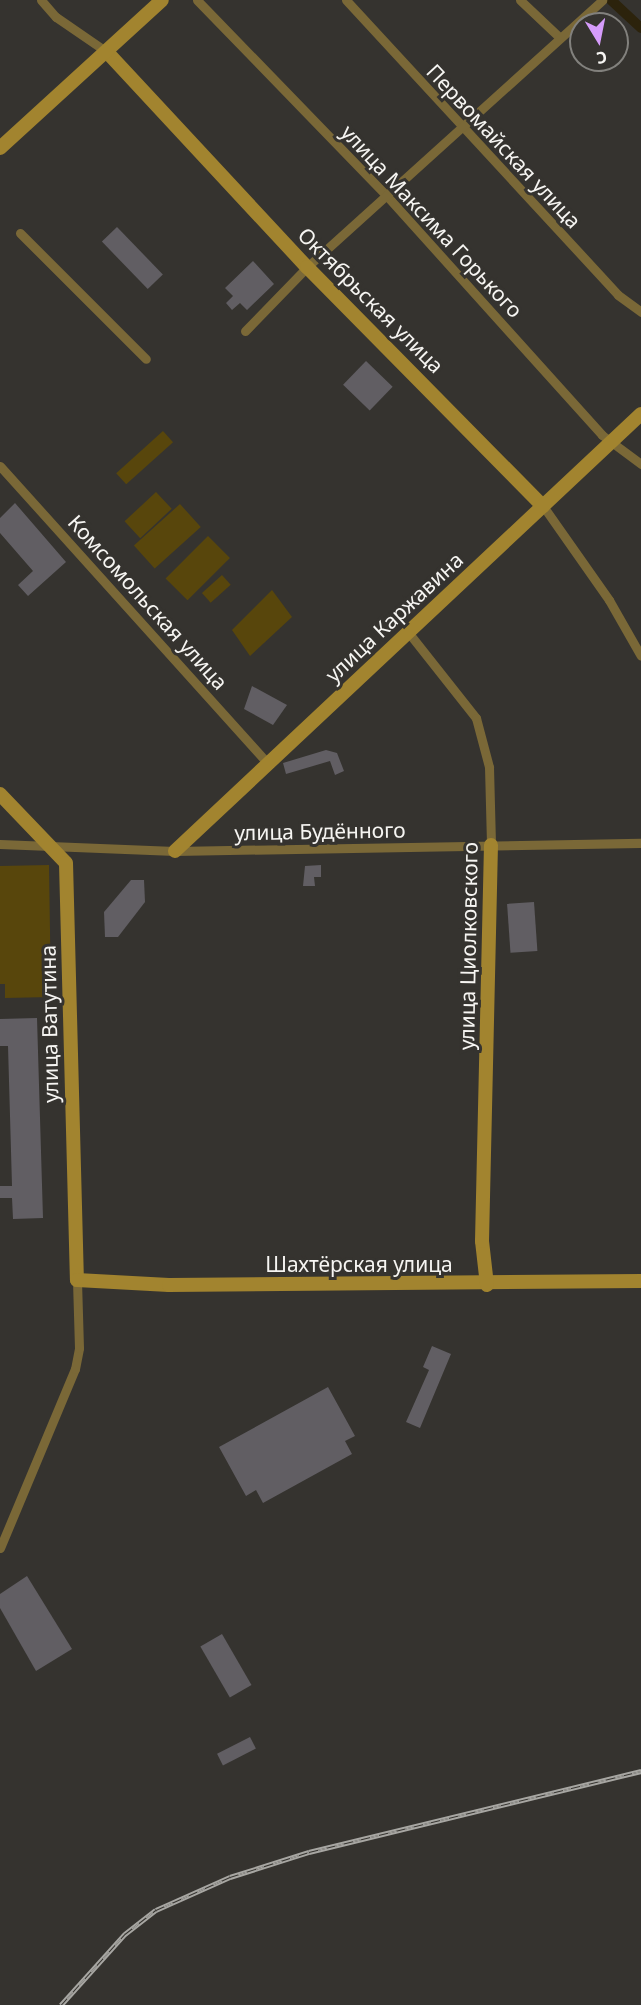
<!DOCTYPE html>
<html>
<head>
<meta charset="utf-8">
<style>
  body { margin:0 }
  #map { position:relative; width:641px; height:2005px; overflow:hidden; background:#35332f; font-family:"Noto Sans",sans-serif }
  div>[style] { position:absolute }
  .green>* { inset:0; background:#58460c; transform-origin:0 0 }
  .canal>* { height:10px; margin:-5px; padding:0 5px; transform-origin:5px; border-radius:5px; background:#2c230c }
  .building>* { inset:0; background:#615e63; transform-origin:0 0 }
  .street>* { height:9px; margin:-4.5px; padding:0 4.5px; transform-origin:4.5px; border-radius:4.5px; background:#7a6837 }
  .secondary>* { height:14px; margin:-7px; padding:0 7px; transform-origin:7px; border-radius:7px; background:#a2842f }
  .rail>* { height:5px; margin-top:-2.5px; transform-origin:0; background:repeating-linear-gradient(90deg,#35332f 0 9px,#a7a6a2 0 18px); box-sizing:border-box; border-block:2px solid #a7a6a2 }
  span { translate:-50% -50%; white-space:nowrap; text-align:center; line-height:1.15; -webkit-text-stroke:6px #35332f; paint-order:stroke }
  .street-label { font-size:21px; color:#f6f5f2 }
  .north { position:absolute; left:569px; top:12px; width:60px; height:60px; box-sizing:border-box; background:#35332f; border:2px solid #82817d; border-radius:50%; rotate:170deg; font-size:16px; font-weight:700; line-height:24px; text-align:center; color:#f6f5f2 }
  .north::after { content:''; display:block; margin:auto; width:21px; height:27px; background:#d59bfa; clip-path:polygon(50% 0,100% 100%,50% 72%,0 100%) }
</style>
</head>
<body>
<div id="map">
  <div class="green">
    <div style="left:163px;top:431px;width:15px;height:63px;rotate:48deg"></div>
    <div style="left:156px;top:492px;width:23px;height:43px;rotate:47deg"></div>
    <div style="left:180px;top:504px;width:31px;height:62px;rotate:48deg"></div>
    <div style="left:208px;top:536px;width:31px;height:60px;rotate:45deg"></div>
    <div style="left:222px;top:575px;width:13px;height:27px;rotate:48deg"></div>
    <div style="clip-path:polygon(272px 590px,292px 617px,250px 656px,232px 630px)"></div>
    <div style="clip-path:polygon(49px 865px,51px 997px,5px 998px,5px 984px,0 984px,0 866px)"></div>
  </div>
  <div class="canal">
    <div style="left:611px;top:0;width:41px;rotate:43deg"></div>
  </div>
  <div class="building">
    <div style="left:117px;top:227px;width:66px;height:21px;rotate:46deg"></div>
    <div style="clip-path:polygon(253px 261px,274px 284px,247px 310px,240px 303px,232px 310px,226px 303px,233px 296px,225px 288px)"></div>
    <div style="left:366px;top:361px;width:37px;height:33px;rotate:44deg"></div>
    <div style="clip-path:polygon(15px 503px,66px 562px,28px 596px,18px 585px,33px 571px,0 533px,0 518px)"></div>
    <div style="clip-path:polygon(252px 686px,287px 705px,273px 725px,244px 709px)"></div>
    <div style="clip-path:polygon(326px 750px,337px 753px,344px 771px,335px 775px,330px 761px,286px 774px,283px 763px)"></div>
    <div style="clip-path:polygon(321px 865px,321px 877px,314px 877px,315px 886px,303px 886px,305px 866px)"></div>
    <div style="clip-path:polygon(131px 880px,144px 880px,145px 902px,118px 937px,105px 937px,104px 912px)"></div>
    <div style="left:534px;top:902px;width:49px;height:27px;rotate:86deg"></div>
    <div style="clip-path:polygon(37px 1018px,43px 1218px,13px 1219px,12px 1198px,0 1198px,0 1186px,12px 1186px,8px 1046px,0 1046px,0 1019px)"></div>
    <div style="clip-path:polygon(432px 1346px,451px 1354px,420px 1428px,406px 1422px,429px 1370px,423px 1367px)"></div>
    <div style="clip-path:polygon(328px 1387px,355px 1436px,345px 1441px,352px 1454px,263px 1503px,256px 1490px,246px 1496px,219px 1447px)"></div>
    <div style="clip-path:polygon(27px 1576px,72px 1649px,36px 1671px,0 1608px,0 1594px)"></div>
    <div style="left:222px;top:1634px;width:59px;height:25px;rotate:60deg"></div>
    <div style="left:250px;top:1737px;width:13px;height:37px;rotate:63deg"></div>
  </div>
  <div class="street">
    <div style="left:41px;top:0;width:23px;rotate:49deg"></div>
    <div style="left:56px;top:17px;width:62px;rotate:34.5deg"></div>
    <div style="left:197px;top:0;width:272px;rotate:45.9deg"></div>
    <div style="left:386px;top:195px;width:323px;rotate:48deg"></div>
    <div style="left:602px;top:435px;width:49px;rotate:36.6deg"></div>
    <div style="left:346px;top:0;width:401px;rotate:47.3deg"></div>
    <div style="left:618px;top:295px;width:29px;rotate:36deg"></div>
    <div style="left:520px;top:0;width:55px;rotate:43.5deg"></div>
    <div style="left:20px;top:233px;width:178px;rotate:45deg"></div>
    <div style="left:245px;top:331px;width:89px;rotate:-45.9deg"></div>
    <div style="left:307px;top:267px;width:398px;rotate:-42.1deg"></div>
    <div style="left:0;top:466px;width:401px;rotate:48deg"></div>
    <div style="left:543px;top:506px;width:115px;rotate:54.9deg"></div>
    <div style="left:609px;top:600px;width:64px;rotate:60.3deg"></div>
    <div style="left:408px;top:632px;width:110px;rotate:51.7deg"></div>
    <div style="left:476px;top:718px;width:51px;rotate:75.1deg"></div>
    <div style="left:489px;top:767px;width:78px;rotate:88.5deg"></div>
    <div style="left:0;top:844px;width:175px;rotate:2.3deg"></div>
    <div style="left:175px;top:851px;width:466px;rotate:-1deg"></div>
    <div style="left:0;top:1548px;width:194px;rotate:-67.3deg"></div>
    <div style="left:75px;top:1369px;width:21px;rotate:-79deg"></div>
    <div style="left:79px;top:1348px;width:68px;rotate:-91.7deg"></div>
  </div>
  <div class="secondary">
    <div style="left:107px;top:52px;width:294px;rotate:47.1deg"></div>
    <div style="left:307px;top:267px;width:336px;rotate:45.4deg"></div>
    <div style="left:0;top:148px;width:219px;rotate:-42.4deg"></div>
    <div style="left:0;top:794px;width:95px;rotate:46.3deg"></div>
    <div style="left:66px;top:863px;width:417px;rotate:88.5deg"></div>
    <div style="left:77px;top:1280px;width:92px;rotate:3.1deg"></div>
    <div style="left:169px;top:1285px;width:472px;rotate:-0.5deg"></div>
    <div style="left:175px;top:851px;width:639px;rotate:-43.16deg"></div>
    <div style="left:487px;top:1285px;width:44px;rotate:-96.5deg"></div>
    <div style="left:482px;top:1241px;width:396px;rotate:-88.7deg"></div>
  </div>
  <div class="rail">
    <div style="left:61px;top:2005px;width:96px;rotate:-48deg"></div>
    <div style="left:125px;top:1934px;width:39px;rotate:-38deg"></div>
    <div style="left:156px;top:1910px;width:81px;rotate:-24deg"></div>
    <div style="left:230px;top:1877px;width:83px;rotate:-17.6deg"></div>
    <div style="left:309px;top:1852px;width:342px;rotate:-13.7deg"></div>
  </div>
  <div class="street-label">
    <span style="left:504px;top:146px;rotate:47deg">Первомайская улица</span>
    <span style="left:432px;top:221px;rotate:47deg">улица Максима Горького</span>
    <span style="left:371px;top:300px;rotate:45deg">Октябрьская улица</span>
    <span style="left:148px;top:602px;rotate:48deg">Комсомольская улица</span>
    <span style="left:394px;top:617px;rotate:-43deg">улица Каржавина</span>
    <span style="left:320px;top:831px;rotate:-1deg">улица Будённого</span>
    <span style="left:468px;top:946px;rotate:-89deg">улица Циолковского</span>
    <span style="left:49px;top:1024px;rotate:-91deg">улица Ватутина</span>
    <span style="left:359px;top:1264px">Шахтёрская улица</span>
  </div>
  <div class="north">С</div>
</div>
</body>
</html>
